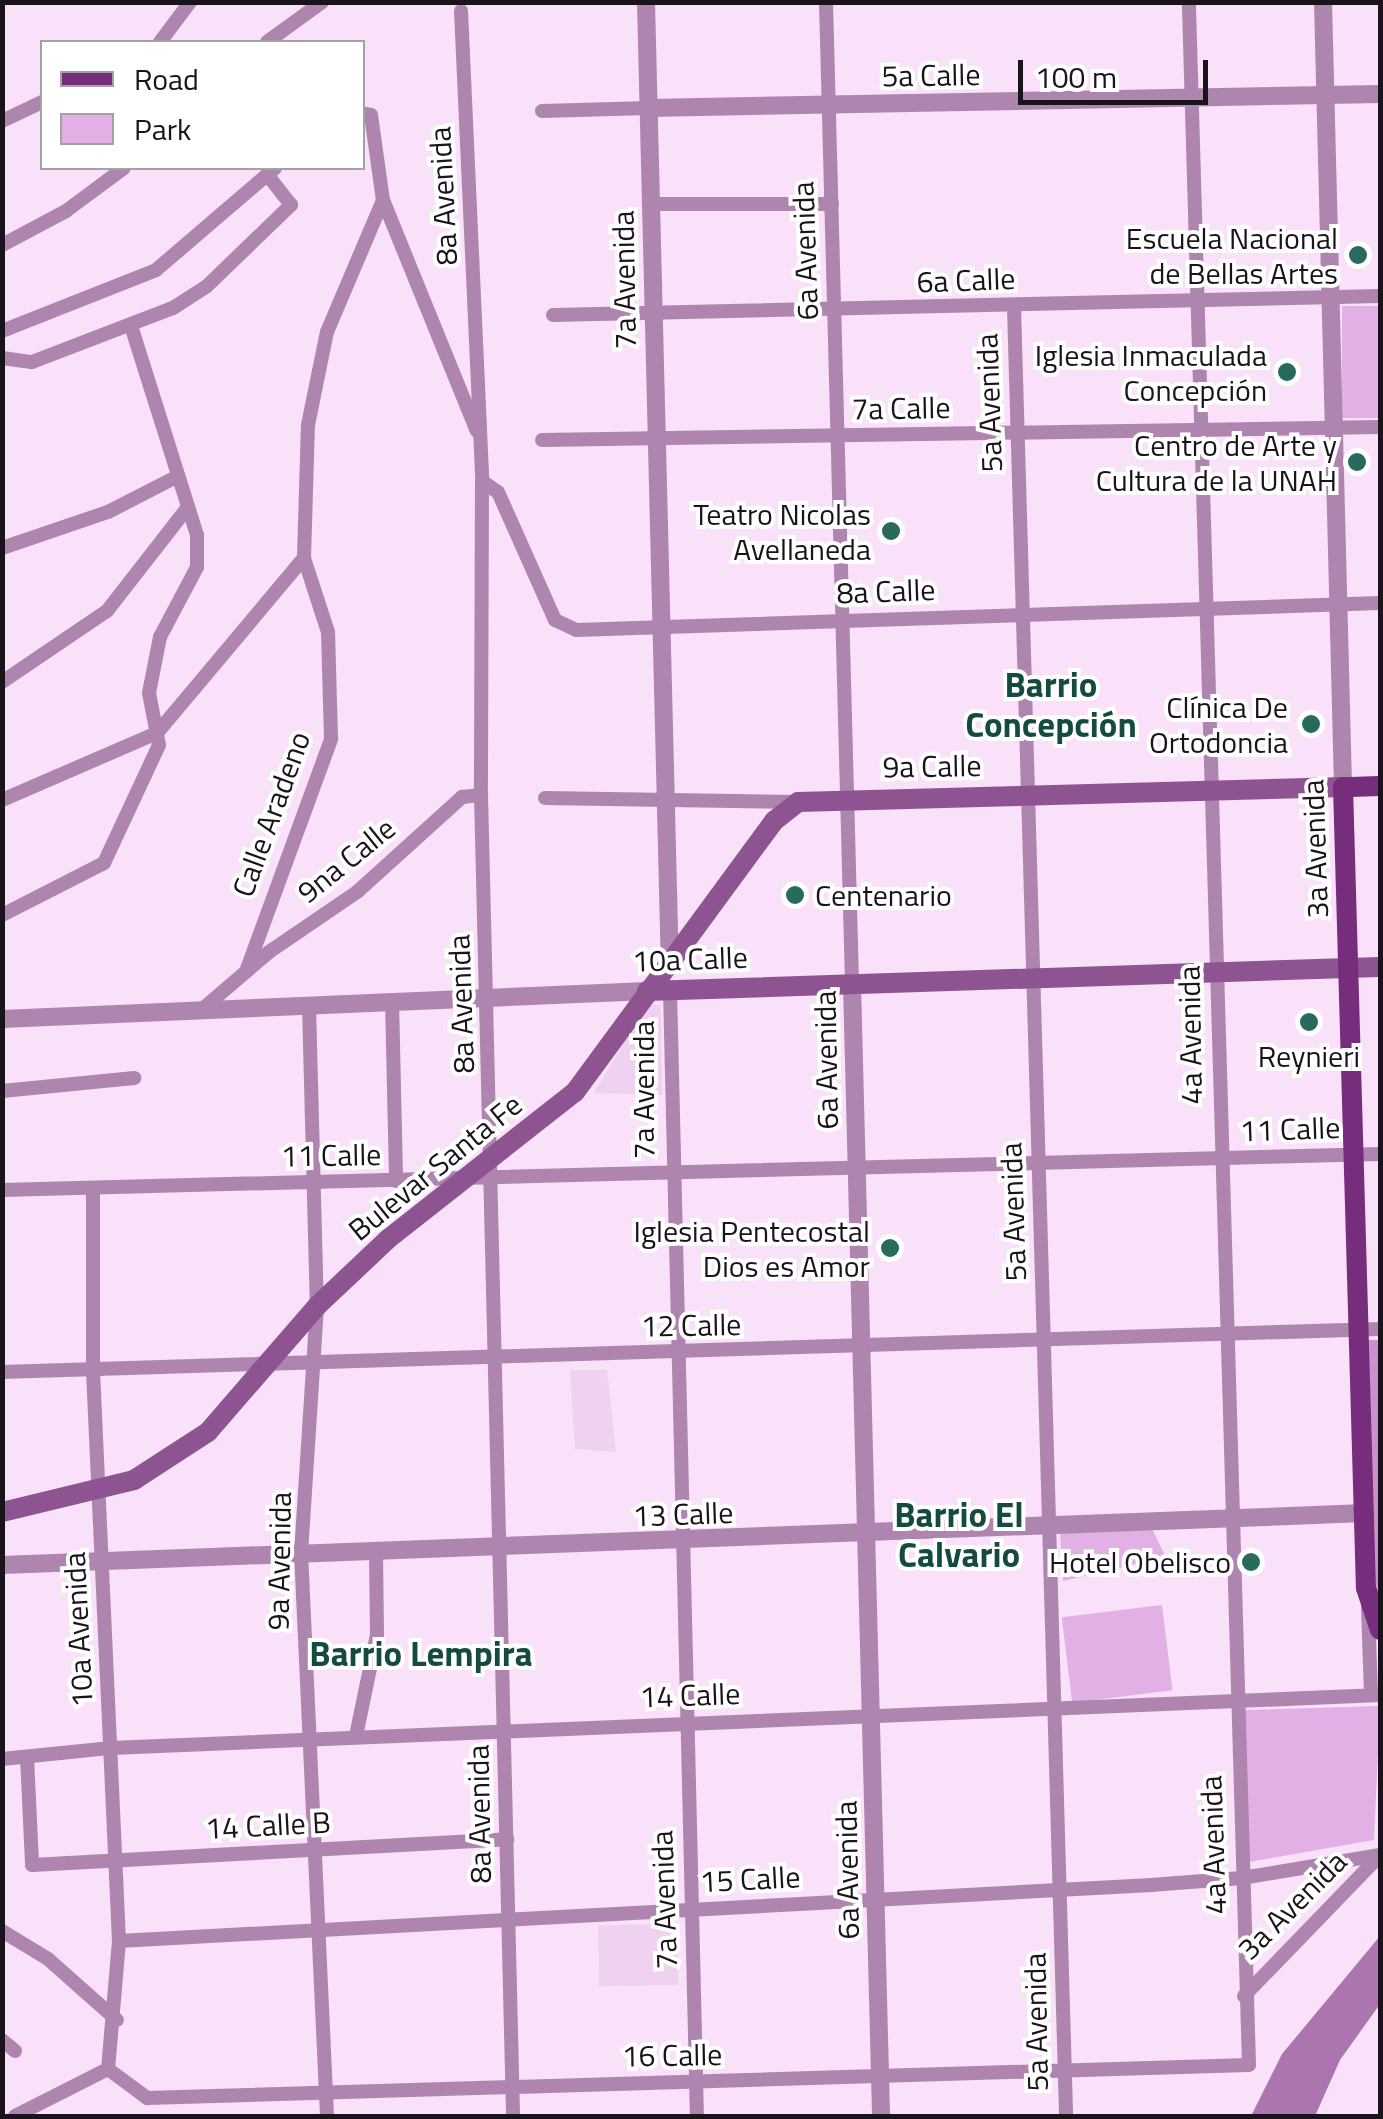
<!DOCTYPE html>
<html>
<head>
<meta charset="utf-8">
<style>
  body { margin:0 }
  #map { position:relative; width:1383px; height:2119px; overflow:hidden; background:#f8e1f9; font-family:"Titillium Web",sans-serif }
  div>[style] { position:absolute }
  .built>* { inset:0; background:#eed2ef; transform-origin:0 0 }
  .green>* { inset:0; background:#e3b0e5; transform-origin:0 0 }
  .forest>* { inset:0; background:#cb91ce }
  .water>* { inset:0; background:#ad75b0 }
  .minor>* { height:14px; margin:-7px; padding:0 7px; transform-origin:7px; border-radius:7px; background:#ad85af }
  .tertiary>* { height:18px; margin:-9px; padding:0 9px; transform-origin:9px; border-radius:9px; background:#ad85af }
  .secondary>* { height:20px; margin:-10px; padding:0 10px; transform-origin:10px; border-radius:10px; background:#8e5491 }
  .primary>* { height:20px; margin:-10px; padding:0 10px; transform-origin:10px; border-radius:10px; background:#762d7b }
  .dots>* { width:28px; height:28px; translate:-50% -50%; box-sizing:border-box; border:5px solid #fff; border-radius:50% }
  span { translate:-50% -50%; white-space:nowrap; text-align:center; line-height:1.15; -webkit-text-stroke:8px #fff; paint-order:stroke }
  .street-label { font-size:30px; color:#1a131b }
  .poi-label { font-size:30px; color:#1a131b }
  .right { translate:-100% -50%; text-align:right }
  .left { translate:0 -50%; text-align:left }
  .quarter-label { font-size:35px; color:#154b3f; font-weight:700 }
  .frame { position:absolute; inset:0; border:5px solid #1a131b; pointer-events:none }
  .legend { position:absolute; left:40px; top:40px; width:325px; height:130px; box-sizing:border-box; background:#fff; border:2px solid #a3a1a4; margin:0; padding:12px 18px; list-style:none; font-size:30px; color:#1a131b }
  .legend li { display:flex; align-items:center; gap:20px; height:50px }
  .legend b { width:50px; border:2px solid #a3a1a4 }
  .scale { position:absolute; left:1018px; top:60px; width:190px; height:45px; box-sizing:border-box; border:5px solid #1a131b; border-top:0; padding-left:12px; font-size:30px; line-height:35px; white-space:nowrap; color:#1a131b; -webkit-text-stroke:8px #fff; paint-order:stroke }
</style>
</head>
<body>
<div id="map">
  <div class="built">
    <div style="clip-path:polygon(646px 1005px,661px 1005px,662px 1095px,594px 1093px)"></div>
    <div style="clip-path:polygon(570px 1370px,607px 1370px,616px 1452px,575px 1449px)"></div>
    <div style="left:677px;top:1924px;width:61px;height:79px;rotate:89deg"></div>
  </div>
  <div class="green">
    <div style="left:1380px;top:306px;width:112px;height:38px;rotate:90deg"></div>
    <div style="clip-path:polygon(1152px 1529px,1166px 1557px,1063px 1581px,1060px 1531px)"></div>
    <div style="left:1162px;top:1605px;width:86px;height:101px;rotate:83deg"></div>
    <div style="clip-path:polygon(1380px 1706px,1374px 1840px,1249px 1862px,1244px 1710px)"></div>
  </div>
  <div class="forest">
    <div style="clip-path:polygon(1368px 1340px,1380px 1340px,1380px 1611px,1365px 1513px)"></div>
  </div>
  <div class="water">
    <div style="clip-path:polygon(1380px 1936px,1380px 2004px,1340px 2060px,1315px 2116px,1251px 2116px,1282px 2054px)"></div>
  </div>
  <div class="minor">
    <div style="left:826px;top:2px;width:982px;rotate:88.48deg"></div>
    <div style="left:461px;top:11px;width:470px;rotate:87.4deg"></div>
    <div style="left:482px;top:481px;width:314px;rotate:90.2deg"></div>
    <div style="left:481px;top:795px;width:1321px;rotate:88.61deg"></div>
    <div style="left:160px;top:42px;width:50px;rotate:-53.1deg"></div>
    <div style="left:267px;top:42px;width:68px;rotate:-36deg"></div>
    <div style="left:542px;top:111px;width:107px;rotate:-1.6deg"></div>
    <div style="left:362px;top:113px;width:9px;rotate:13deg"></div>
    <div style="left:371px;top:115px;width:86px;rotate:82deg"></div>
    <div style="left:383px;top:200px;width:249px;rotate:67.9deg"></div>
    <div style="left:2px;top:121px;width:44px;rotate:-25.4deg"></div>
    <div style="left:650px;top:204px;width:182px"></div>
    <div style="left:2px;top:245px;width:72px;rotate:-28deg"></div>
    <div style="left:66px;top:211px;width:72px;rotate:-36.6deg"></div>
    <div style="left:1014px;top:307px;width:1810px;rotate:88.35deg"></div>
    <div style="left:553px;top:315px;width:827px;rotate:-1.32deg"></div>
    <div style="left:2px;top:331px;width:166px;rotate:-21.6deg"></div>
    <div style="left:156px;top:270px;width:157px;rotate:-40.6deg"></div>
    <div style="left:2px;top:358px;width:30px;rotate:8deg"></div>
    <div style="left:32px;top:362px;width:151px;rotate:-21deg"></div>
    <div style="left:173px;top:308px;width:40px;rotate:-32.9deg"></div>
    <div style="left:207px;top:286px;width:117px;rotate:-44deg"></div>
    <div style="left:291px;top:205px;width:39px;rotate:-128deg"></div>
    <div style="left:542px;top:440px;width:838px;rotate:-0.89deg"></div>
    <div style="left:482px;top:481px;width:19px;rotate:35deg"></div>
    <div style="left:498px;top:492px;width:140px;rotate:66deg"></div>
    <div style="left:555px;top:620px;width:23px;rotate:25deg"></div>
    <div style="left:576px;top:630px;width:804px;rotate:-1.92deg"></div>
    <div style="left:2px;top:548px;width:112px;rotate:-18.8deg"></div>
    <div style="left:108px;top:512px;width:79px;rotate:-27.2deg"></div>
    <div style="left:2px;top:682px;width:127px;rotate:-34.1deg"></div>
    <div style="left:107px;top:611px;width:132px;rotate:-52.1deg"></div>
    <div style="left:157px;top:733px;width:229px;rotate:-50deg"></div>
    <div style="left:545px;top:798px;width:253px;rotate:0.9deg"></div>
    <div style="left:2px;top:800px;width:169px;rotate:-23.4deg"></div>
    <div style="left:2px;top:915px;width:114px;rotate:-27deg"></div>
    <div style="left:104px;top:863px;width:130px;rotate:-65deg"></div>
    <div style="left:159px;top:745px;width:53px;rotate:-100.9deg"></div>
    <div style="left:149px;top:693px;width:57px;rotate:-78.9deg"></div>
    <div style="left:160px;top:637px;width:79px;rotate:-62.1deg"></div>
    <div style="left:197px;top:567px;width:32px;rotate:-90deg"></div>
    <div style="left:197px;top:535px;width:219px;rotate:-107.5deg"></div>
    <div style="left:247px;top:969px;width:245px;rotate:-69.9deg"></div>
    <div style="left:331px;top:739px;width:107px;rotate:-91.6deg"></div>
    <div style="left:328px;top:632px;width:78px;rotate:-108deg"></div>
    <div style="left:304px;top:558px;width:133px;rotate:-88.3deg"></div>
    <div style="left:308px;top:425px;width:95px;rotate:-78.5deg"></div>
    <div style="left:327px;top:332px;width:143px;rotate:-67deg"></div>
    <div style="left:670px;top:990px;width:1126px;rotate:88.63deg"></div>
    <div style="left:392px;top:1000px;width:181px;rotate:88.7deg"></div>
    <div style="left:309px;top:1006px;width:300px;rotate:88.5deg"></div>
    <div style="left:317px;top:1306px;width:247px;rotate:93.7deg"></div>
    <div style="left:301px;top:1552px;width:565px;rotate:87.36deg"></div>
    <div style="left:200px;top:1011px;width:91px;rotate:-40.5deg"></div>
    <div style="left:269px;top:952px;width:107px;rotate:-34.3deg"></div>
    <div style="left:357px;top:892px;width:142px;rotate:-42.1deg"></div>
    <div style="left:462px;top:797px;width:19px;rotate:-6deg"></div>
    <div style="left:2px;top:1091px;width:133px;rotate:-5.6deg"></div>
    <div style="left:93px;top:1188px;width:183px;rotate:90deg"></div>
    <div style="left:93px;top:1371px;width:571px;rotate:87.39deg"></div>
    <div style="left:119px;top:1941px;width:128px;rotate:94.9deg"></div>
    <div style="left:2px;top:1190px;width:1378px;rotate:-1.5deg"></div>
    <div style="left:2px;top:1372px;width:1379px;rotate:-1.79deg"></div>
    <div style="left:1368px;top:1608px;width:87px;rotate:88deg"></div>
    <div style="left:356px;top:1736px;width:103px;rotate:-78.3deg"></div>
    <div style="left:377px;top:1635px;width:85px;rotate:-90.7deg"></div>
    <div style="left:27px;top:1757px;width:108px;rotate:87.3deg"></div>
    <div style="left:32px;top:1865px;width:476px;rotate:-3.1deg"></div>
    <div style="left:2px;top:1759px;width:110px;rotate:-5.8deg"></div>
    <div style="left:111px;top:1748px;width:1270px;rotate:-2.39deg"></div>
    <div style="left:2px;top:1931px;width:54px;rotate:31.3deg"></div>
    <div style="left:48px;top:1959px;width:92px;rotate:41.5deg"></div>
    <div style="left:119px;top:1941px;width:1034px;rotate:-3.11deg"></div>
    <div style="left:1151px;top:1885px;width:91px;rotate:-4.4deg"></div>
    <div style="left:1242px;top:1878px;width:140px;rotate:-9.5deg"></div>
    <div style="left:1244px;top:1996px;width:196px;rotate:-46deg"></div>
    <div style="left:2px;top:2040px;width:17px;rotate:40deg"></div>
    <div style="left:108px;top:2069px;width:49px;rotate:36.6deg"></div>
    <div style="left:147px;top:2098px;width:1102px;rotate:-1.72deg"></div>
    <div style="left:1249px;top:2065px;width:2064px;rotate:-91.67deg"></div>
    <div style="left:15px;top:2116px;width:104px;rotate:-26.8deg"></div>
  </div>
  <div class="tertiary">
    <div style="left:646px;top:2px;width:965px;rotate:88.58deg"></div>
    <div style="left:1323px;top:2px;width:785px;rotate:88.54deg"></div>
    <div style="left:649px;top:108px;width:731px;rotate:-1.1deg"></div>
    <div style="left:852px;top:984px;width:1132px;rotate:88.53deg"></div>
    <div style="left:2px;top:1019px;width:646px;rotate:-2.49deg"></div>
    <div style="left:2px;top:1565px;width:1364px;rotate:-2.18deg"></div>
  </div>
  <div class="secondary">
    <div style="left:647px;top:991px;width:733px;rotate:-1.88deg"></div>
    <div style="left:2px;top:1512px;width:136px;rotate:-13.6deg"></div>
    <div style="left:134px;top:1480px;width:88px;rotate:-33deg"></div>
    <div style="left:208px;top:1432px;width:167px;rotate:-49.1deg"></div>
    <div style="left:317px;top:1306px;width:98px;rotate:-43.3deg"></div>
    <div style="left:388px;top:1239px;width:238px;rotate:-38.2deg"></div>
    <div style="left:575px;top:1092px;width:336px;rotate:-53.7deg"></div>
    <div style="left:774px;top:821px;width:31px;rotate:-38deg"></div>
    <div style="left:798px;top:802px;width:545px;rotate:-1.58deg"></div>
  </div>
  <div class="primary">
    <div style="left:1380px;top:786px;width:37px;rotate:178deg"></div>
    <div style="left:1343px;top:787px;width:801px;rotate:88.36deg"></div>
    <div style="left:1366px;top:1588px;width:44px;rotate:71.6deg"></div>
  </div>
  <div class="dots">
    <div style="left:1358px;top:255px;background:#286a5b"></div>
    <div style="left:1287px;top:372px;background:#286a5b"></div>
    <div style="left:1357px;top:462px;background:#286a5b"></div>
    <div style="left:891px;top:531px;background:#286a5b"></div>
    <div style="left:1311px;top:724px;background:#286a5b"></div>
    <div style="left:795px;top:895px;background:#286a5b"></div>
    <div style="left:1309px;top:1022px;background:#286a5b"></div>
    <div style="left:890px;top:1248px;background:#286a5b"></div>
    <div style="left:1251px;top:1562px;background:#286a5b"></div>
  </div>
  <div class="street-label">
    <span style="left:931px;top:75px;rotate:-1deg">5a Calle</span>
    <span style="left:443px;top:196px;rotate:-93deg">8a Avenida</span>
    <span style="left:805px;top:251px;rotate:-92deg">6a Avenida</span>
    <span style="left:624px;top:280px;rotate:-91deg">7a Avenida</span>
    <span style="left:966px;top:280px;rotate:-2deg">6a Calle</span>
    <span style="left:989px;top:403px;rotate:-92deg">5a Avenida</span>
    <span style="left:901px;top:408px;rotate:-1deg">7a Calle</span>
    <span style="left:886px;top:591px;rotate:-2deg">8a Calle</span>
    <span style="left:932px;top:766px;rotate:-1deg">9a Calle</span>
    <span style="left:271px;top:814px;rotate:-70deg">Calle Aradeno</span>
    <span style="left:1315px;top:849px;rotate:-92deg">3a Avenida</span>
    <span style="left:346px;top:860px;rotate:-39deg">9na Calle</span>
    <span style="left:690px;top:959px;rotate:-2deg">10a Calle</span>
    <span style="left:461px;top:1004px;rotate:-92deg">8a Avenida</span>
    <span style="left:1190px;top:1035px;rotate:-91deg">4a Avenida</span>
    <span style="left:826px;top:1060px;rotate:-91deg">6a Avenida</span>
    <span style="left:643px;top:1090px;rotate:-90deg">7a Avenida</span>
    <span style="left:1290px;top:1129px;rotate:-2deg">11 Calle</span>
    <span style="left:331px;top:1155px;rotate:-1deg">11 Calle</span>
    <span style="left:435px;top:1167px;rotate:-39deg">Bulevar Santa Fe</span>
    <span style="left:1013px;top:1212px;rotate:-92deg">5a Avenida</span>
    <span style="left:691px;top:1325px;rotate:-1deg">12 Calle</span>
    <span style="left:683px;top:1514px;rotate:-2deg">13 Calle</span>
    <span style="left:279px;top:1561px;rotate:-89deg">9a Avenida</span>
    <span style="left:78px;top:1630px;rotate:-93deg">10a Avenida</span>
    <span style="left:690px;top:1695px;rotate:-2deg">14 Calle</span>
    <span style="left:479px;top:1814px;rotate:-91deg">8a Avenida</span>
    <span style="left:268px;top:1825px;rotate:-3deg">14 Calle B</span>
    <span style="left:1213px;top:1845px;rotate:-92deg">4a Avenida</span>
    <span style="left:847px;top:1870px;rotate:-91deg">6a Avenida</span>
    <span style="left:750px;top:1879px;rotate:-3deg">15 Calle</span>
    <span style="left:664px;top:1900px;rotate:-92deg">7a Avenida</span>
    <span style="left:1292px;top:1905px;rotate:-45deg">3a Avenida</span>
    <span style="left:1036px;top:2022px;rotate:-91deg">5a Avenida</span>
    <span style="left:672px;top:2055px;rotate:-1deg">16 Calle</span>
  </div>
  <div class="poi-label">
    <span class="right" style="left:1338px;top:255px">Escuela Nacional<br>de Bellas Artes</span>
    <span class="right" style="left:1267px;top:372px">Iglesia Inmaculada<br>Concepción</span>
    <span class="right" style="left:1337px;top:462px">Centro de Arte y<br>Cultura de la UNAH</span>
    <span class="right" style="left:871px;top:531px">Teatro Nicolas<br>Avellaneda</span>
    <span class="right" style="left:1288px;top:724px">Clínica De<br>Ortodoncia</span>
    <span class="left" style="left:815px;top:895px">Centenario</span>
    <span style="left:1309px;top:1056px">Reynieri</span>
    <span class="right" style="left:870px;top:1248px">Iglesia Pentecostal<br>Dios es Amor</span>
    <span class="right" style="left:1231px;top:1562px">Hotel Obelisco</span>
  </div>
  <div class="quarter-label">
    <span style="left:1051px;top:704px">Barrio<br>Concepción</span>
    <span style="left:959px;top:1534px">Barrio El<br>Calvario</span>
    <span style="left:421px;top:1653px">Barrio Lempira</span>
  </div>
  <div class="frame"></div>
  <ul class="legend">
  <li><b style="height:12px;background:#762d7b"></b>Road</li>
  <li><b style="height:28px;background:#e3b0e5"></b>Park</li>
  </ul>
  <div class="scale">100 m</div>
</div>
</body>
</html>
